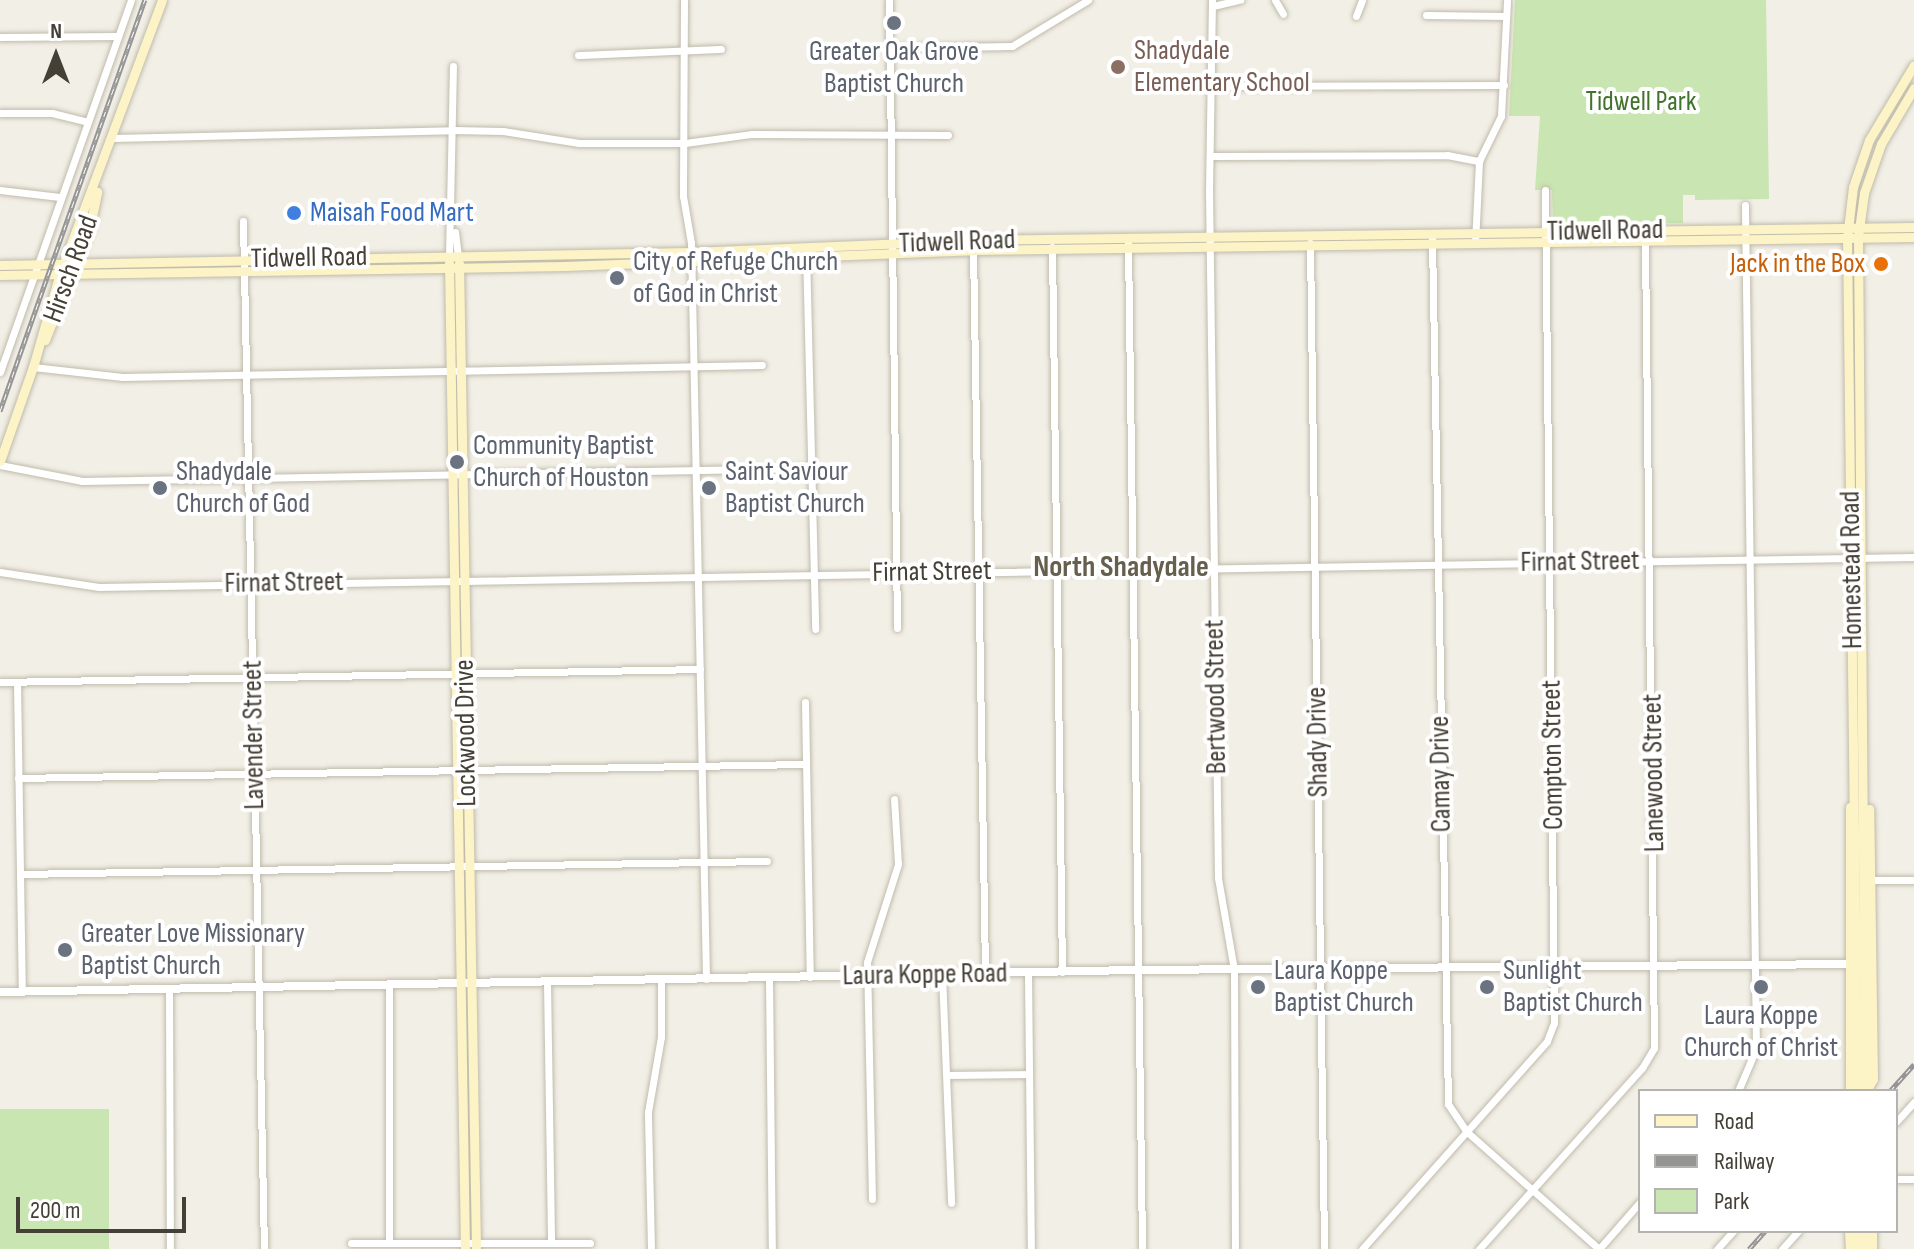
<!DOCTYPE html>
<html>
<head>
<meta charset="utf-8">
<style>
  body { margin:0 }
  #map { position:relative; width:1914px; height:1249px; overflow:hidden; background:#f2efe6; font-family:"Sofia Sans Condensed",sans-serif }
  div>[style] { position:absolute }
  .green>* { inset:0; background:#c9e5b1; transform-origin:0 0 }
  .roads { filter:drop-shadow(0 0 2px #c0bbac) drop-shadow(0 0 2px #c0bbac) }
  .minor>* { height:7px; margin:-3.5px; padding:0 3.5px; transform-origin:3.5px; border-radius:3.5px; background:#fff }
  .tertiary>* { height:8px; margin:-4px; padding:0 4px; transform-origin:4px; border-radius:4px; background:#fff }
  .secondary>* { height:9px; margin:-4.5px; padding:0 4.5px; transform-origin:4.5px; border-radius:4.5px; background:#fcf3c7 }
  .rail>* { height:5px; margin-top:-2.5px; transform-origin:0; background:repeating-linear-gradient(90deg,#fff 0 6px,#959595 0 12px); box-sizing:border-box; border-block:2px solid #959595 }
  .dots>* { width:22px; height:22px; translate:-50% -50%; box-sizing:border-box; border:4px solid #fff; border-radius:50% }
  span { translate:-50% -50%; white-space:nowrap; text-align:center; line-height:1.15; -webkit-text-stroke:8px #fff; paint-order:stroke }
  .education-label { font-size:28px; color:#785e54 }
  .left { translate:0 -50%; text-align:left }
  .worship-label { font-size:28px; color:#5b616d }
  .park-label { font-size:28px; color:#42732c }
  .shop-label { font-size:28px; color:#366cbe }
  .street-label { font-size:28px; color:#454036 }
  .food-label { font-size:28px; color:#c56008 }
  .right { translate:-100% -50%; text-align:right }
  .neighbourhood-label { font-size:30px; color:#675f4e; font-weight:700 }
  .legend { position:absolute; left:1638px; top:1089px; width:260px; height:144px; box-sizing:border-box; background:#fff; border:2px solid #b5b3af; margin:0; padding:10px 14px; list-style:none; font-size:24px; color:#454036 }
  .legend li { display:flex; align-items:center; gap:16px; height:40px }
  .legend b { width:40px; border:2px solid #b5b3af }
  .north { position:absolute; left:16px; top:16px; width:80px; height:80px; -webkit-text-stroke:6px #fff; paint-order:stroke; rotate:0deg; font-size:22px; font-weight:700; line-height:32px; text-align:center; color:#454036 }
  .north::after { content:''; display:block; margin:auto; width:28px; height:36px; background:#454036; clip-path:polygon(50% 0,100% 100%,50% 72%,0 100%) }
  .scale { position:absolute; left:16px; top:1197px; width:170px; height:36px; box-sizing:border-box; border:4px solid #454036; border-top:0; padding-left:10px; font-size:24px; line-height:28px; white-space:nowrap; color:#454036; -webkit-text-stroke:6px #fff; paint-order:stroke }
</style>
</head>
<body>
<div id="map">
  <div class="green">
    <div style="clip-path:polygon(1515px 0,1766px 0,1769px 199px,1695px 200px,1695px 195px,1683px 195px,1683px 223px,1553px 225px,1552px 190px,1535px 190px,1540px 116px,1509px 116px)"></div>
    <div style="left:0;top:1109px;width:109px;height:140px"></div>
  </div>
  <div class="roads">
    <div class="minor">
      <div style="left:684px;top:0;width:196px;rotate:90.3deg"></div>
      <div style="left:683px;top:196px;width:48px;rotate:80.3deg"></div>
      <div style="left:691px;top:243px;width:736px;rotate:88.83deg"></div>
      <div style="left:889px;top:0;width:628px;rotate:89.27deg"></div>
      <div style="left:1212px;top:0;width:190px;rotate:90.9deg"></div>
      <div style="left:1209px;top:190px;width:688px;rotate:89.25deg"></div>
      <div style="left:1218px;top:878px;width:93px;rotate:80.1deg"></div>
      <div style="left:1234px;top:970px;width:279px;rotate:89.8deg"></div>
      <div style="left:1275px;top:0;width:16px;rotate:60deg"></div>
      <div style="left:1213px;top:6px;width:28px;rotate:-13deg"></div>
      <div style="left:1426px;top:15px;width:80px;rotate:0.7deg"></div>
      <div style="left:1356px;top:16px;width:17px;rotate:-69deg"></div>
      <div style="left:0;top:37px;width:118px;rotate:-0.5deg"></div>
      <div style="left:891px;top:48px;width:121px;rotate:-0.9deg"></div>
      <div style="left:1012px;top:46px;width:89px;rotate:-31.2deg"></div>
      <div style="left:578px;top:55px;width:143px;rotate:-2.4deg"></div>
      <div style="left:1212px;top:86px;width:292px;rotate:-0.2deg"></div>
      <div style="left:0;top:113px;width:52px"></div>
      <div style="left:52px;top:113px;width:37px;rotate:14deg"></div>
      <div style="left:113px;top:138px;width:340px;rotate:-1.3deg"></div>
      <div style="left:453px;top:130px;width:50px;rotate:1.1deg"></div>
      <div style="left:503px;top:131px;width:77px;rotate:9deg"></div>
      <div style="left:579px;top:143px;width:106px"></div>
      <div style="left:685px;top:143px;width:68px;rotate:-7.7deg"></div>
      <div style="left:752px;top:134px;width:196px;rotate:0.3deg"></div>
      <div style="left:1213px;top:156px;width:234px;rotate:-0.2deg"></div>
      <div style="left:1447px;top:155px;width:33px;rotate:11deg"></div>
      <div style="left:0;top:190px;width:60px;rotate:6.7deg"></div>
      <div style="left:243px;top:221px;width:1028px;rotate:88.83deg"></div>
      <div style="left:455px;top:232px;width:24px;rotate:83deg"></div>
      <div style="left:1432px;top:239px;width:865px;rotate:88.94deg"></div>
      <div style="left:1448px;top:1104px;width:32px;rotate:56deg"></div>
      <div style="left:1466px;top:1131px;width:178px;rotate:41.6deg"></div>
      <div style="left:1599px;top:1249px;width:62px;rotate:-48.9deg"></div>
      <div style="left:1128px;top:243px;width:1006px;rotate:89.2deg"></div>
      <div style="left:1310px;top:243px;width:1006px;rotate:89.2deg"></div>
      <div style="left:1475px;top:243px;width:82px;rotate:-87.2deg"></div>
      <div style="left:1479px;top:161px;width:50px;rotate:-63.9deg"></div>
      <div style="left:1501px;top:116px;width:116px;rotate:-87deg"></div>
      <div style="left:1052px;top:247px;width:725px;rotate:89.21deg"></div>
      <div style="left:973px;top:248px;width:726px;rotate:89.05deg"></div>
      <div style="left:806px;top:251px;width:378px;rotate:88.6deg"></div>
      <div style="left:449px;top:256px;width:190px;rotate:-88.8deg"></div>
      <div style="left:33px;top:367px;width:90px;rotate:6.4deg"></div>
      <div style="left:122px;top:377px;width:640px;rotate:-1.07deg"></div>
      <div style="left:0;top:372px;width:394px;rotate:-70.6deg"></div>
      <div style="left:0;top:465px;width:84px;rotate:11deg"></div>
      <div style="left:82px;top:481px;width:730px;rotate:-1.02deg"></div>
      <div style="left:0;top:572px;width:100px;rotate:8.6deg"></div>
      <div style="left:99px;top:587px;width:1815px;rotate:-0.95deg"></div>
      <div style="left:0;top:682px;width:700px;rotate:-1.06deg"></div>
      <div style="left:17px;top:682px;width:309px;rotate:89.1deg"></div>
      <div style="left:805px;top:702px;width:275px;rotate:89deg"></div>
      <div style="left:18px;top:778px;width:788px;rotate:-1.02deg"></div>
      <div style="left:20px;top:874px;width:747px;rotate:-1deg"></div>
      <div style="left:1872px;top:880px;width:42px"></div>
      <div style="left:1028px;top:973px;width:276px;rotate:89.4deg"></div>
      <div style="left:942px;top:974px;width:229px;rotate:87.7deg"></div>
      <div style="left:769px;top:978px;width:271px;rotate:89.4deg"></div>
      <div style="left:547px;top:982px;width:260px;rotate:89.1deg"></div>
      <div style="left:389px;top:986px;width:256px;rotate:90deg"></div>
      <div style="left:169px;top:989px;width:260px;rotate:89.8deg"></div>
      <div style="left:949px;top:1075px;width:80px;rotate:-0.7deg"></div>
      <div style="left:1738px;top:1091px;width:46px;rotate:-66.8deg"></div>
      <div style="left:1756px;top:1049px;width:844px;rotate:-90.75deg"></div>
      <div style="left:1896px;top:1122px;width:27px;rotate:-48deg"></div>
      <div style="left:1896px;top:1179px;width:18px"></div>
      <div style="left:872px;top:1199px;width:237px;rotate:-91.2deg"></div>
      <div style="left:867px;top:962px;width:103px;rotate:-72.4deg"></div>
      <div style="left:898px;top:864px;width:65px;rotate:-93.5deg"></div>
      <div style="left:351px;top:1243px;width:239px"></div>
      <div style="left:651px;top:1249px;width:137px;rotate:-91.3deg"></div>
      <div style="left:648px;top:1112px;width:76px;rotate:-80.2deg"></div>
      <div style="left:661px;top:1037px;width:57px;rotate:-90deg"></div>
      <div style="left:1362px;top:1249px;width:278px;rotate:-48.3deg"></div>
      <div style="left:1547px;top:1041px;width:19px;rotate:-69deg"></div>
      <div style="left:1554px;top:1023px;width:833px;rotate:-90.62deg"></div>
      <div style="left:1479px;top:1249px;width:244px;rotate:-48deg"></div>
      <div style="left:1642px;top:1068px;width:23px;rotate:-59deg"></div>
      <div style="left:1654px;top:1048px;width:811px;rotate:-90.64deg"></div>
      <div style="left:1717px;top:1249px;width:24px;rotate:-48deg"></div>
      <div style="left:1782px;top:1249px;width:24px;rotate:-48deg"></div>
    </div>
    <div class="tertiary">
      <div style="left:0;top:992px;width:1140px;rotate:-1.11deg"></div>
      <div style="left:1140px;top:970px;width:710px;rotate:-0.48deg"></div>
    </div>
    <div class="secondary">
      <div style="left:449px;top:263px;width:986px;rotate:89.07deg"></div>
      <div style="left:459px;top:263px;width:986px;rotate:89.01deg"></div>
      <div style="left:0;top:265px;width:691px;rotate:-1.08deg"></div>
      <div style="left:691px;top:252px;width:282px;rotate:-2.4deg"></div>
      <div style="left:973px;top:240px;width:941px;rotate:-0.79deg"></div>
      <div style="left:0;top:275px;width:565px;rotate:-0.91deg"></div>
      <div style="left:565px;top:266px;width:408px;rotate:-2.2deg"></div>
      <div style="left:973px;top:250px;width:941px;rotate:-0.79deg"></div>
      <div style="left:45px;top:340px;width:123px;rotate:-68.5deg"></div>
      <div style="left:90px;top:226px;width:35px;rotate:-78deg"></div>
      <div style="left:33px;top:367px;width:98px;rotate:-74deg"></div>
      <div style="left:60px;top:273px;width:291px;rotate:-69.5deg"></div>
      <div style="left:0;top:461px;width:103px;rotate:-70.7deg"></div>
      <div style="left:1850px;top:1091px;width:284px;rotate:-90deg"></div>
      <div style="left:1857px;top:1091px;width:853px;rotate:-90.67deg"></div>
      <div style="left:1847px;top:238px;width:51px;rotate:-83.3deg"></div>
      <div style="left:1853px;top:187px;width:50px;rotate:-71.2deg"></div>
      <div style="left:1869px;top:140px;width:87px;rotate:-59deg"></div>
      <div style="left:1865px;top:1091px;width:854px;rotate:-90.47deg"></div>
      <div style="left:1858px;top:237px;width:44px;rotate:-82.2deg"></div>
      <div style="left:1864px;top:193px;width:52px;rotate:-70.9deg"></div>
      <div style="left:1881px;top:144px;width:65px;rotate:-59.5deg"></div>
      <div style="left:1866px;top:1091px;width:14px;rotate:-60deg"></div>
      <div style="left:1873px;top:1079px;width:270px;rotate:-90.8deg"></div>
      <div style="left:1849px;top:1231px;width:18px;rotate:87deg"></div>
      <div style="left:1858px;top:1231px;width:18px;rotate:90deg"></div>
      <div style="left:1865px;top:1231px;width:18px;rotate:90deg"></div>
      <div style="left:1872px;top:1231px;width:18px;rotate:90deg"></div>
    </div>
  </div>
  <div class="rail">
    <div style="left:0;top:411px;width:436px;rotate:-70.6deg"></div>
    <div style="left:1890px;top:1091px;width:36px;rotate:-48deg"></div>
    <div style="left:1749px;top:1249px;width:24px;rotate:-48deg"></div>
  </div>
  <div class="dots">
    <div style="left:894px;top:23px;background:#6b7280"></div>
    <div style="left:1118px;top:67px;background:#8d6e63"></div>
    <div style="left:294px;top:213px;background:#3f7fe0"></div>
    <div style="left:1881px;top:264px;background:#e8710a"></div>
    <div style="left:617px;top:278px;background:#6b7280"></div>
    <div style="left:457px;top:462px;background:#6b7280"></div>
    <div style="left:160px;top:488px;background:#6b7280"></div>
    <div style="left:709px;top:488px;background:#6b7280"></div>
    <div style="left:65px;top:950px;background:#6b7280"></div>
    <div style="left:1258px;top:987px;background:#6b7280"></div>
    <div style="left:1487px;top:987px;background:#6b7280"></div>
    <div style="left:1761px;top:987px;background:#6b7280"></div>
  </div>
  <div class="education-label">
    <span class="left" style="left:1134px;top:67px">Shadydale<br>Elementary School</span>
  </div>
  <div class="worship-label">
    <span style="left:894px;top:68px">Greater Oak Grove<br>Baptist Church</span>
    <span class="left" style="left:633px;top:278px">City of Refuge Church<br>of God in Christ</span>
    <span class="left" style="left:473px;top:462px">Community Baptist<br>Church of Houston</span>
    <span class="left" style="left:176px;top:488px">Shadydale<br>Church of God</span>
    <span class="left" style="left:725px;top:488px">Saint Saviour<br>Baptist Church</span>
    <span class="left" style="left:81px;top:950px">Greater Love Missionary<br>Baptist Church</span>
    <span class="left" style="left:1274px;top:987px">Laura Koppe<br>Baptist Church</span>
    <span class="left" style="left:1503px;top:987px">Sunlight<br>Baptist Church</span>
    <span style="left:1761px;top:1032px">Laura Koppe<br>Church of Christ</span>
  </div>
  <div class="park-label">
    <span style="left:1641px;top:102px">Tidwell Park</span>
  </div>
  <div class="shop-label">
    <span class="left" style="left:310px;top:213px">Maisah Food Mart</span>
  </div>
  <div class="street-label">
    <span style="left:1605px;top:231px;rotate:-1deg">Tidwell Road</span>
    <span style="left:957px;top:242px;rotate:-2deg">Tidwell Road</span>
    <span style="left:309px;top:258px;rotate:-1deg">Tidwell Road</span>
    <span style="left:71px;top:269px;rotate:-70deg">Hirsch Road</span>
    <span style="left:1580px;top:562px;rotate:-1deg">Firnat Street</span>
    <span style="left:1852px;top:570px;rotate:-91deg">Homestead Road</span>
    <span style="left:932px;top:572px;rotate:-1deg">Firnat Street</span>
    <span style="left:284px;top:583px;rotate:-1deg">Firnat Street</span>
    <span style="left:1216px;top:697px;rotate:-91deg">Bertwood Street</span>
    <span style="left:466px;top:733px;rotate:-91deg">Lockwood Drive</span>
    <span style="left:254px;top:735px;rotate:-91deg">Lavender Street</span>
    <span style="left:1318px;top:742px;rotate:-91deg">Shady Drive</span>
    <span style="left:1553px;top:755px;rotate:-91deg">Compton Street</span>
    <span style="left:1654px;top:773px;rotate:-91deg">Lanewood Street</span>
    <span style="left:1441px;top:774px;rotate:-91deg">Camay Drive</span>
    <span style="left:925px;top:975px;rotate:-1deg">Laura Koppe Road</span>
  </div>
  <div class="food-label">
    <span class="right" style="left:1865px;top:264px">Jack in the Box</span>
  </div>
  <div class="neighbourhood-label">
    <span style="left:1121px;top:567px">North Shadydale</span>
  </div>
  <ul class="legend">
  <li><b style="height:10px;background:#fcf3c7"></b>Road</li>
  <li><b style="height:10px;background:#959595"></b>Railway</li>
  <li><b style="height:22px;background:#c9e5b1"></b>Park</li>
  </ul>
  <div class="north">N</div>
  <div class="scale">200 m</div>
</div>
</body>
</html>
